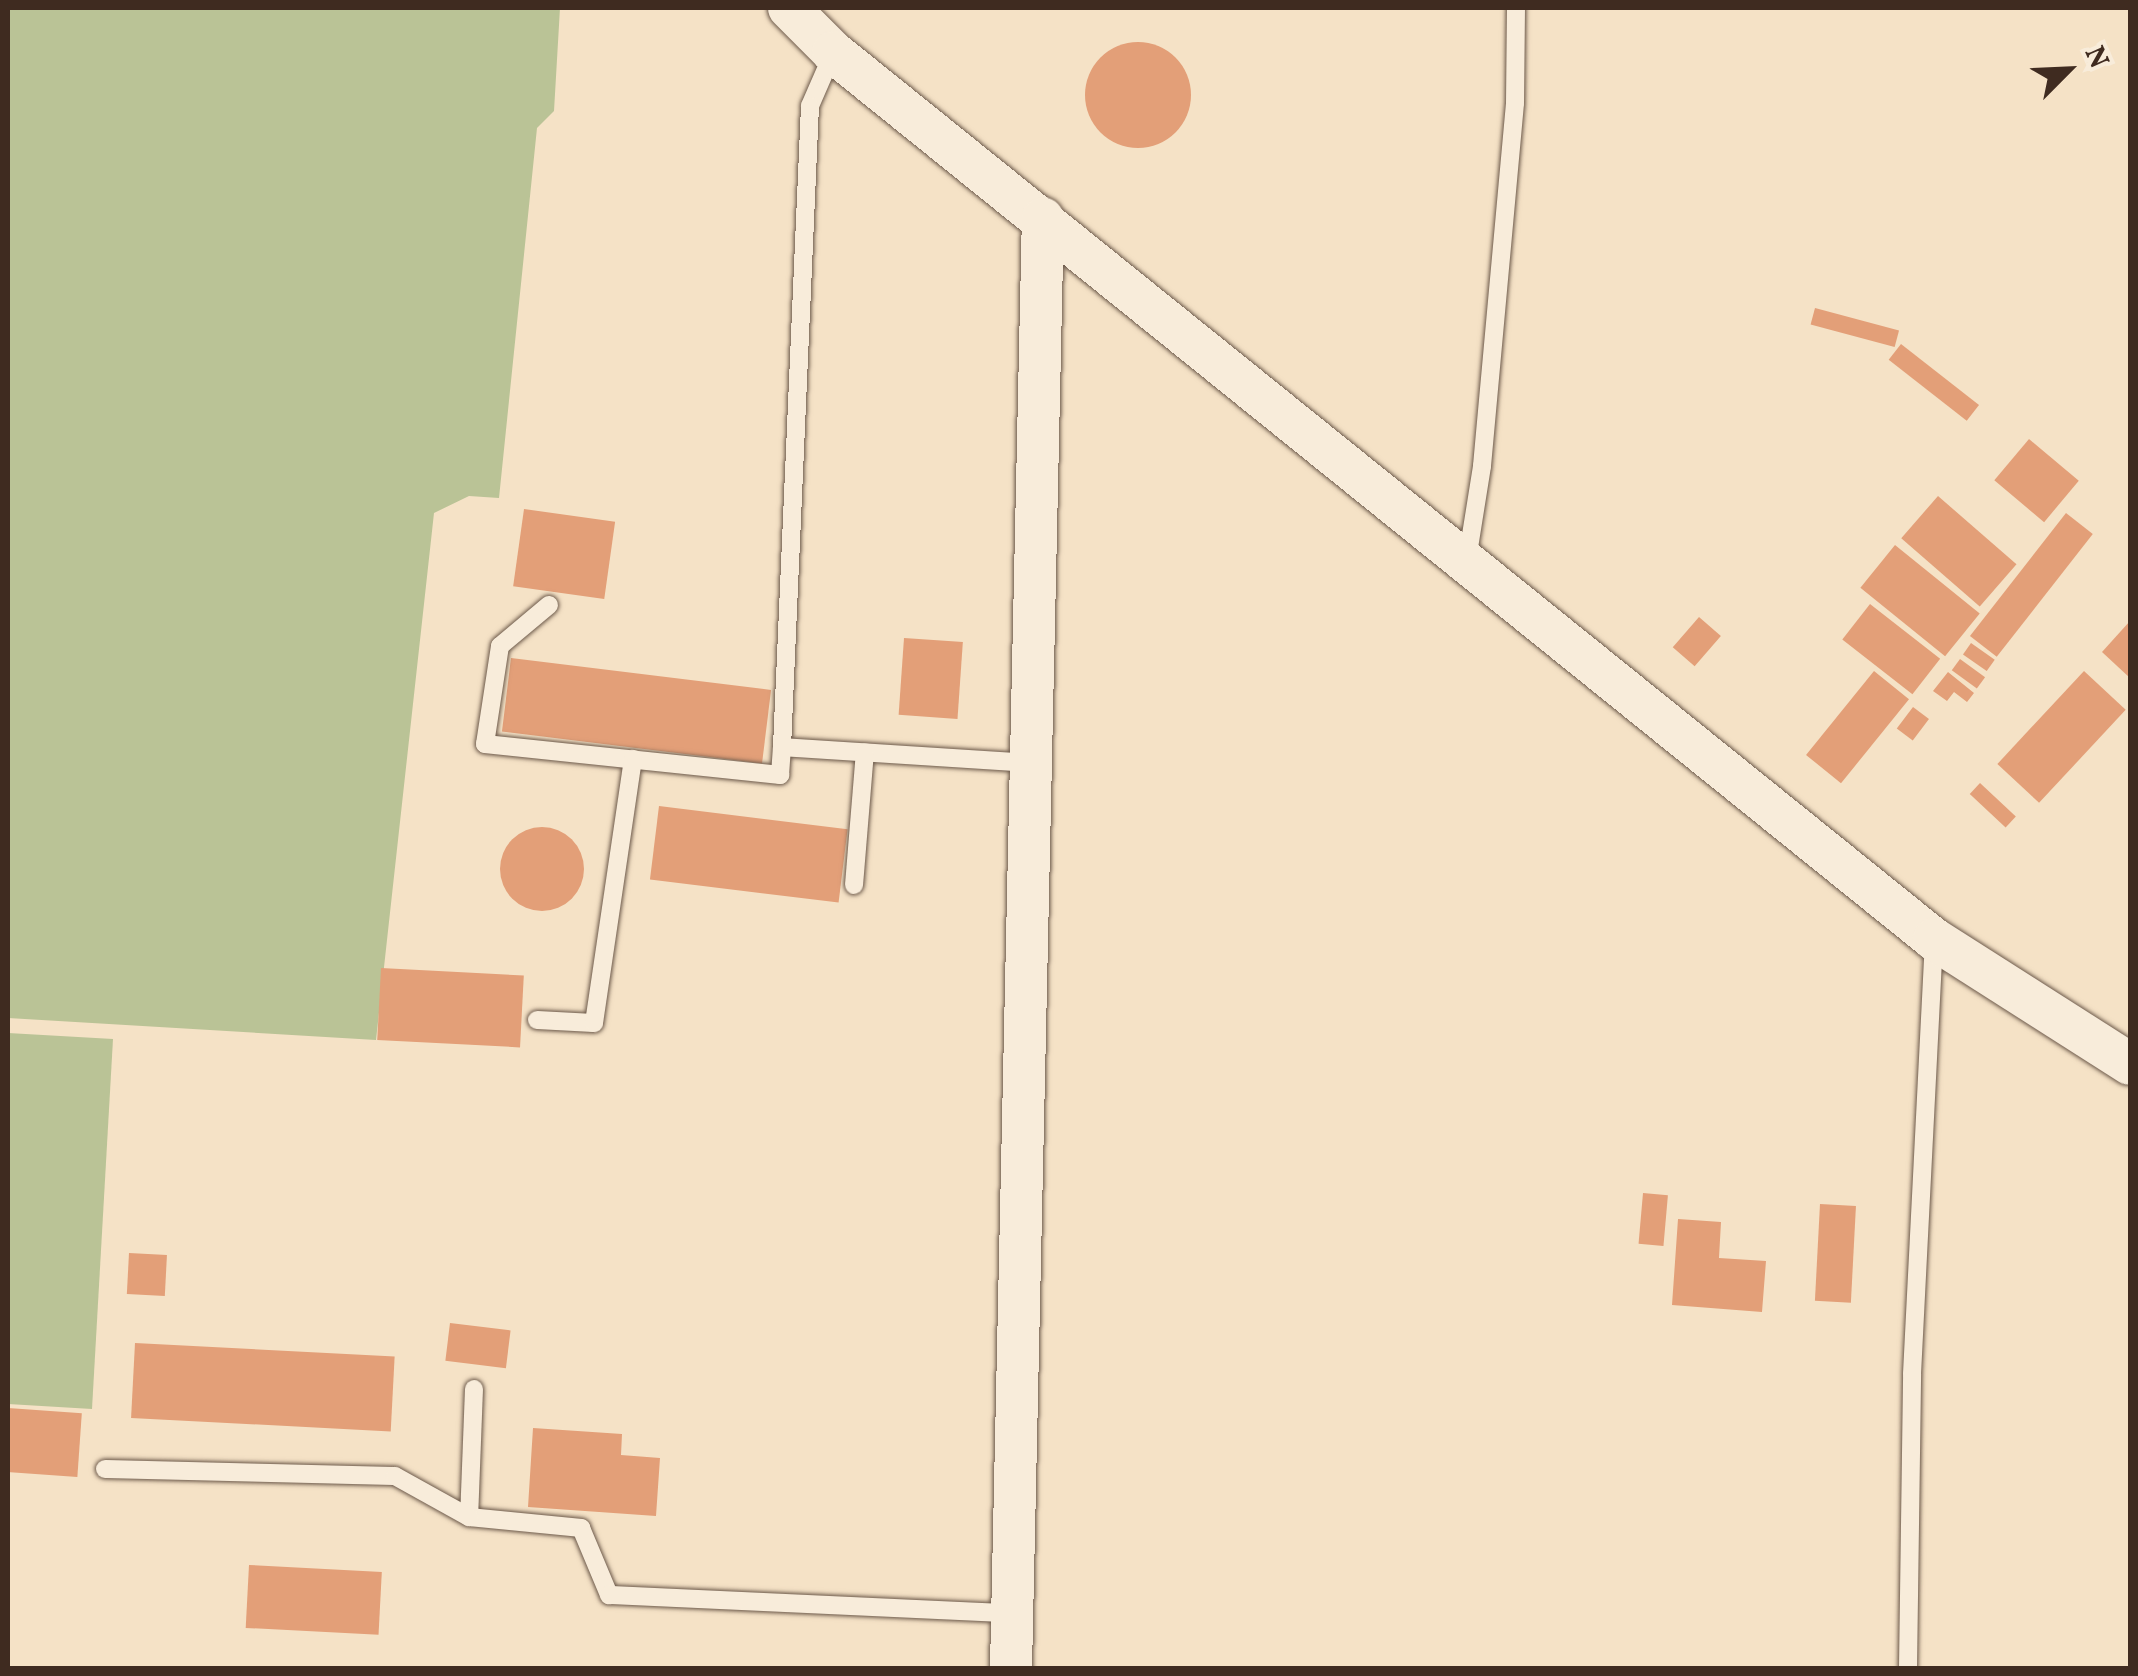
<!DOCTYPE html>
<html>
<head>
<meta charset="utf-8">
<style>
  body { margin:0 }
  #map { position:relative; width:2138px; height:1676px; overflow:hidden; background:#f5e2c6; font-family:Vollkorn,serif }
  div>[style] { position:absolute }
  .green>* { inset:0; background:#bac396 }
  .building>* { inset:0; background:#e39f78; transform-origin:0 0 }
  .round { border-radius:50% }
  .roads { filter:drop-shadow(0 0 2px #6c594a) drop-shadow(0 0 2px #6c594a) }
  .service>* { height:18px; margin:-9px; padding:0 9px; transform-origin:9px; border-radius:9px; background:#f8ecda }
  .tertiary>* { height:42px; margin:-21px; padding:0 21px; transform-origin:21px; border-radius:21px; background:#f8ecda }
  span { translate:-50% -50%; white-space:nowrap; text-align:center; line-height:1.15; -webkit-text-stroke:10px #f8ecda; paint-order:stroke }
  .frame { position:absolute; inset:0; border:10px solid #3f2b20; pointer-events:none }
  .north { position:absolute; left:2018px; top:20px; width:100px; height:100px; -webkit-text-stroke:8px #f8ecda; paint-order:stroke; rotate:66deg; font-size:28px; font-weight:700; line-height:40px; text-align:center; color:#3f2b20 }
  .north::after { content:''; display:block; margin:auto; width:35px; height:45px; background:#3f2b20; clip-path:polygon(50% 0,100% 100%,50% 72%,0 100%) }
</style>
</head>
<body>
<div id="map">
  <div class="green">
    <div style="clip-path:polygon(8px 8px,560px 8px,554px 111px,537px 128px,499px 498px,469px 496px,434px 513px,376px 1040px,8px 1018px)"></div>
    <div style="clip-path:polygon(8px 1033px,113px 1039px,92px 1409px,8px 1404px)"></div>
  </div>
  <div class="building">
    <div class="round" style="left:1085px;top:42px;width:106px;height:106px"></div>
    <div style="left:1815px;top:308px;width:87px;height:17px;rotate:15deg"></div>
    <div style="left:1901px;top:344px;width:99px;height:20px;rotate:38deg"></div>
    <div style="left:2029px;top:439px;width:65px;height:54px;rotate:40deg"></div>
    <div style="left:1938px;top:496px;width:104px;height:56px;rotate:41deg"></div>
    <div style="left:524px;top:509px;width:92px;height:78px;rotate:8deg"></div>
    <div style="left:2066px;top:513px;width:34px;height:156px;rotate:38deg"></div>
    <div style="left:1895px;top:545px;width:109px;height:55px;rotate:39deg"></div>
    <div style="left:1870px;top:604px;width:89px;height:45px;rotate:38deg"></div>
    <div style="left:1699px;top:617px;width:29px;height:40px;rotate:41deg"></div>
    <div style="clip-path:polygon(2130px 621px,2130px 678px,2102px 652px)"></div>
    <div style="left:904px;top:638px;width:59px;height:77px;rotate:4deg"></div>
    <div style="left:1971px;top:643px;width:29px;height:14px;rotate:35deg"></div>
    <div style="left:511px;top:658px;width:262px;height:74px;rotate:7deg"></div>
    <div style="left:1960px;top:659px;width:31px;height:14px;rotate:36deg"></div>
    <div style="left:1874px;top:671px;width:45px;height:108px;rotate:39deg"></div>
    <div style="left:2084px;top:671px;width:57px;height:127px;rotate:43deg"></div>
    <div style="clip-path:polygon(1948px 672px,1974px 693px,1967px 702px,1954px 692px,1947px 701px,1933px 691px)"></div>
    <div style="left:1913px;top:707px;width:20px;height:27px;rotate:37deg"></div>
    <div style="left:1980px;top:783px;width:49px;height:15px;rotate:43deg"></div>
    <div style="left:659px;top:806px;width:190px;height:74px;rotate:7deg"></div>
    <div class="round" style="left:500px;top:827px;width:84px;height:84px"></div>
    <div style="left:381px;top:968px;width:143px;height:72px;rotate:3deg"></div>
    <div style="left:1643px;top:1193px;width:25px;height:51px;rotate:5deg"></div>
    <div style="left:1820px;top:1204px;width:36px;height:97px;rotate:3deg"></div>
    <div style="clip-path:polygon(1678px 1219px,1721px 1222px,1719px 1258px,1766px 1261px,1762px 1312px,1672px 1305px)"></div>
    <div style="left:129px;top:1253px;width:38px;height:41px;rotate:3deg"></div>
    <div style="left:450px;top:1323px;width:61px;height:38px;rotate:7deg"></div>
    <div style="left:135px;top:1343px;width:260px;height:75px;rotate:3deg"></div>
    <div style="left:8px;top:1408px;width:74px;height:64px;rotate:4deg"></div>
    <div style="clip-path:polygon(533px 1428px,622px 1434px,621px 1455px,660px 1458px,656px 1516px,528px 1507px)"></div>
    <div style="left:249px;top:1565px;width:133px;height:63px;rotate:3deg"></div>
  </div>
  <div class="roads">
    <div class="service">
      <div style="left:833px;top:53px;width:58px;rotate:113.5deg"></div>
      <div style="left:810px;top:106px;width:642px;rotate:92.5deg"></div>
      <div style="left:782px;top:747px;width:248px;rotate:3.7deg"></div>
      <div style="left:1467px;top:560px;width:95px;rotate:-80.9deg"></div>
      <div style="left:1482px;top:466px;width:364px;rotate:-84.8deg"></div>
      <div style="left:1515px;top:103px;width:95px;rotate:-89.4deg"></div>
      <div style="left:549px;top:605px;width:64px;rotate:140.1deg"></div>
      <div style="left:500px;top:646px;width:99px;rotate:98.7deg"></div>
      <div style="left:485px;top:744px;width:297px;rotate:6deg"></div>
      <div style="left:780px;top:775px;width:28px;rotate:-86deg"></div>
      <div style="left:854px;top:885px;width:133px;rotate:-85.3deg"></div>
      <div style="left:537px;top:1020px;width:57px;rotate:3deg"></div>
      <div style="left:594px;top:1023px;width:267px;rotate:-81.6deg"></div>
      <div style="left:474px;top:1389px;width:128px;rotate:92.2deg"></div>
      <div style="left:469px;top:1517px;width:113px;rotate:5.6deg"></div>
      <div style="left:581px;top:1528px;width:73px;rotate:67.3deg"></div>
      <div style="left:609px;top:1595px;width:402px;rotate:2.6deg"></div>
      <div style="left:105px;top:1469px;width:290px;rotate:1.4deg"></div>
      <div style="left:395px;top:1476px;width:85px;rotate:29deg"></div>
      <div style="left:1908px;top:1668px;width:294px;rotate:-89.2deg"></div>
      <div style="left:1912px;top:1374px;width:435px;rotate:-87.1deg"></div>
    </div>
    <div class="tertiary">
      <div style="left:789px;top:8px;width:62px;rotate:45deg"></div>
      <div style="left:833px;top:52px;width:1414px;rotate:38.86deg"></div>
      <div style="left:1934px;top:939px;width:232px;rotate:32.5deg"></div>
      <div style="left:1011px;top:1668px;width:1450px;rotate:-88.74deg"></div>
    </div>
  </div>
  <div class="frame"></div>
  <div class="north">N</div>
</div>
</body>
</html>
